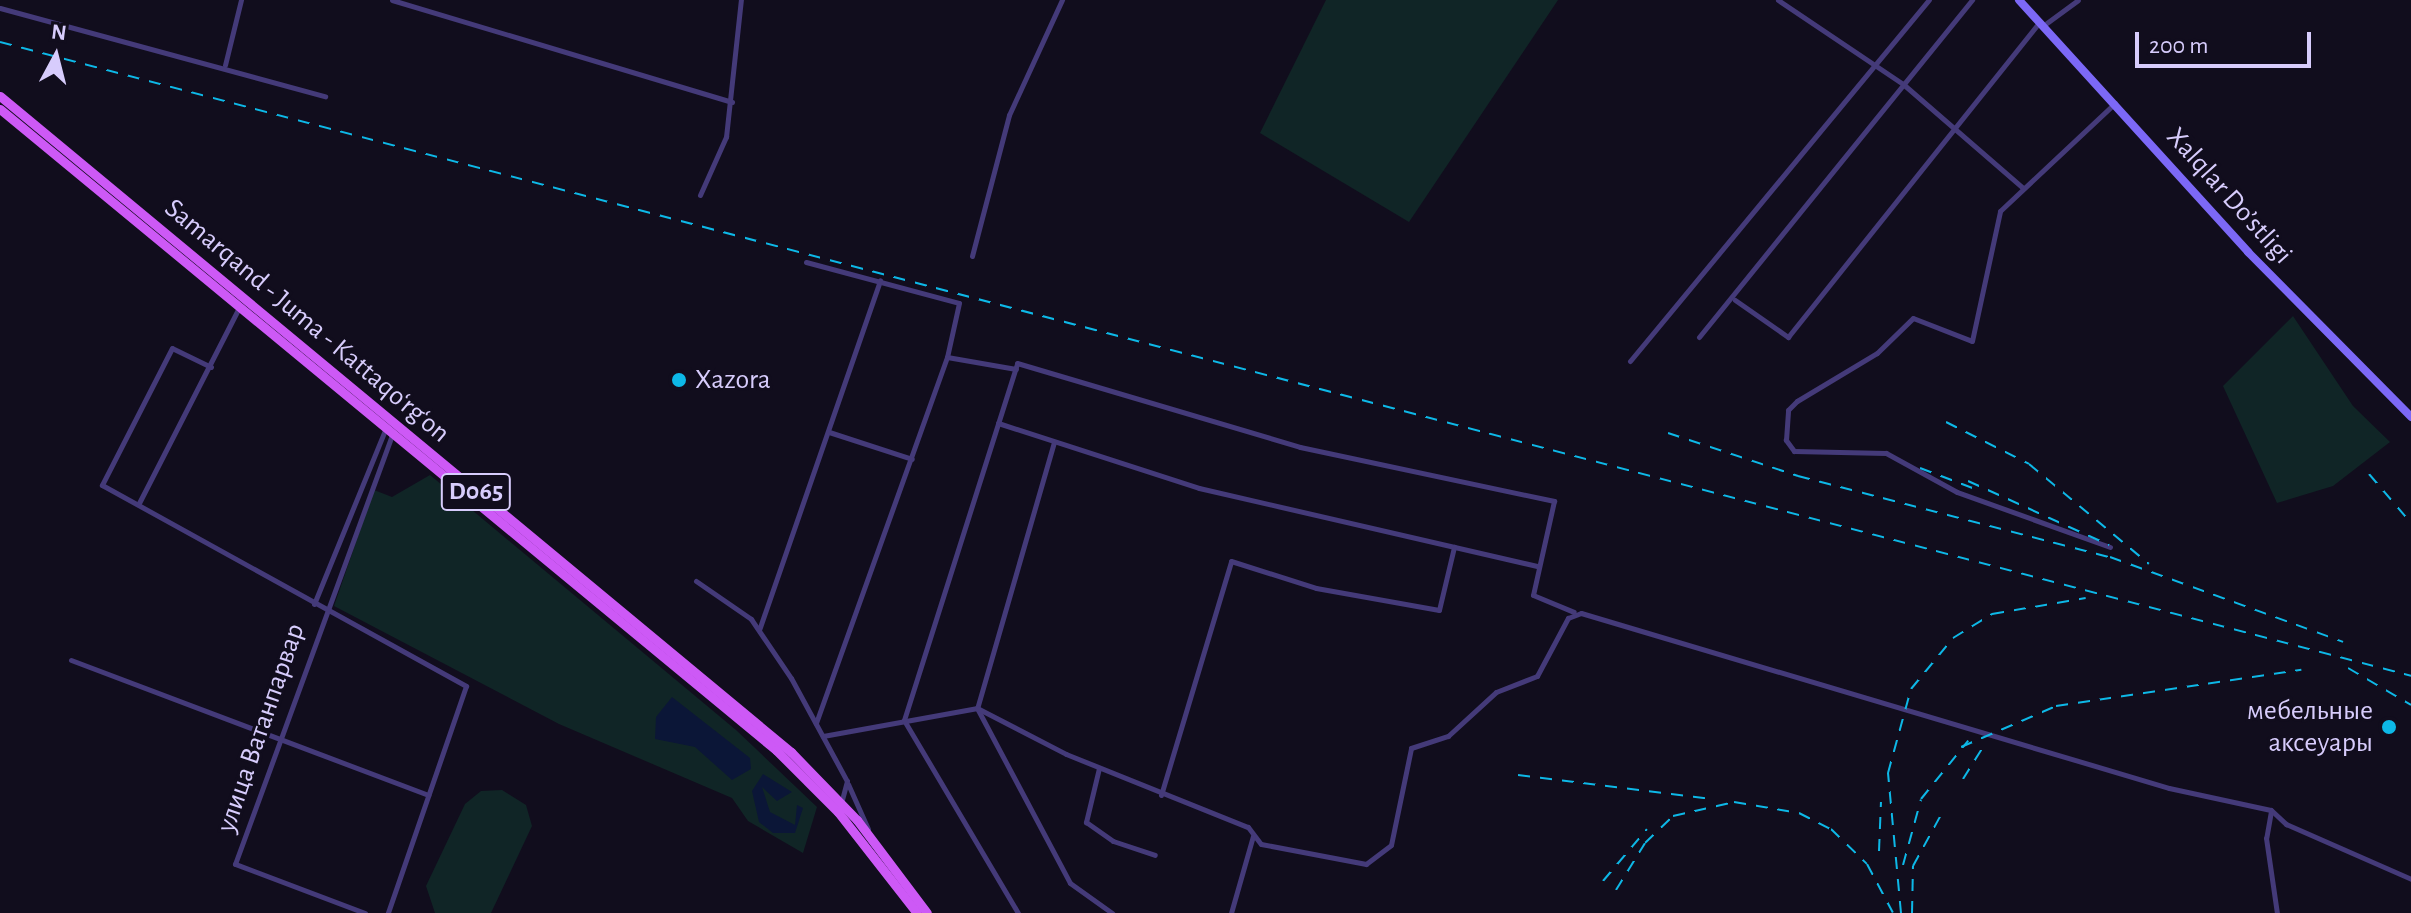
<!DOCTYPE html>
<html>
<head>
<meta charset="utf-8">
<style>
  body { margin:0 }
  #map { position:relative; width:2411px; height:913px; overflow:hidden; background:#110d1d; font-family:"Alegreya Sans",sans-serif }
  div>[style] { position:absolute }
  .green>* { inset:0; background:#102526 }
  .water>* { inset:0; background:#0b1637 }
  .street>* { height:5px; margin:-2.5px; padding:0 2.5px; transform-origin:2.5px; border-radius:2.5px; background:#443a79 }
  .secondary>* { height:8px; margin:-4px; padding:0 4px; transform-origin:4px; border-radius:4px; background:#7c68f6 }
  .primary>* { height:9px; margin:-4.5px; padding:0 4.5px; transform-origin:4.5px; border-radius:4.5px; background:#cd59f6 }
  .rail>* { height:2px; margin-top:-1px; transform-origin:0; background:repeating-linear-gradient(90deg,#0db8e7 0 12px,transparent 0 22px) }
  .dots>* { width:22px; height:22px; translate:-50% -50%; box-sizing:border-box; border:4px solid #110d1d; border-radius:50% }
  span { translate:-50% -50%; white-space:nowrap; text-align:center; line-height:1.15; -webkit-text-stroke:6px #110d1d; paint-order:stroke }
  .shield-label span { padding:2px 6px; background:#110d1d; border:2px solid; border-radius:6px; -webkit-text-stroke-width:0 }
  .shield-label { font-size:26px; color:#d7ccfc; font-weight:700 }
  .street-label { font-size:28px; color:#d7ccfc }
  .poi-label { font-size:28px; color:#d7ccfc }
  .left { translate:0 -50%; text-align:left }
  .right { translate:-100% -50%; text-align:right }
  .north { position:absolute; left:16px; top:16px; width:80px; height:80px; -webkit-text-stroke:6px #110d1d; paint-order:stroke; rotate:7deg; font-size:22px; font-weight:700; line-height:32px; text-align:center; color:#d7ccfc }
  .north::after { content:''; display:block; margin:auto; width:28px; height:36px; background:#d7ccfc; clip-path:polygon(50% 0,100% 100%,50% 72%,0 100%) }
  .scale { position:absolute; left:2135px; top:32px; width:176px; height:36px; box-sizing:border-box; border:4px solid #d7ccfc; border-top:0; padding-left:10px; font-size:24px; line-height:28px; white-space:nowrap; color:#d7ccfc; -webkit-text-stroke:6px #110d1d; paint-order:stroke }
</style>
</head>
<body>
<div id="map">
  <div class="green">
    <div style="clip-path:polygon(1326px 0,1558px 0,1409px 222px,1260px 133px)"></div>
    <div style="clip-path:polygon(2293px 316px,2353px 406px,2390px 442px,2333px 486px,2277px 503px,2223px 386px)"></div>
    <div style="clip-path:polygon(430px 475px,736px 730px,817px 807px,803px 853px,748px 821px,732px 798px,559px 724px,334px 606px,374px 490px,392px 497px)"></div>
    <div style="clip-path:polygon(502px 790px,526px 805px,532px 826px,491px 913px,435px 913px,426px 886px,465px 804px,481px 791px)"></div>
  </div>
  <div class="water">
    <div style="clip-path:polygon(672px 697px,750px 758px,751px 769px,732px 780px,695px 747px,655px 739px,656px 717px)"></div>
    <div style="clip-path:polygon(763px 774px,792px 792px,777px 801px,762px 787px,770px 812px,795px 825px,797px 805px,803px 808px,795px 833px,773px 833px,759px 822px,752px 791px)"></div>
  </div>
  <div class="street">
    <div style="left:392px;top:0;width:355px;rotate:16.7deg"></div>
    <div style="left:1778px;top:0;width:151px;rotate:33.9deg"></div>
    <div style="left:1903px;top:84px;width:159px;rotate:40.9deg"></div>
    <div style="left:0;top:8px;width:337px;rotate:15.2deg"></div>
    <div style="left:2044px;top:25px;width:42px;rotate:-36.3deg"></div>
    <div style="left:225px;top:65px;width:67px;rotate:-76.2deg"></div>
    <div style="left:700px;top:195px;width:64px;rotate:-65.9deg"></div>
    <div style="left:726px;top:137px;width:138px;rotate:-83.8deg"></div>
    <div style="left:972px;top:256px;width:146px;rotate:-75.3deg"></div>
    <div style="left:1009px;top:115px;width:127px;rotate:-65.3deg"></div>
    <div style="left:806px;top:262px;width:158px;rotate:15deg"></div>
    <div style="left:959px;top:303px;width:55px;rotate:102.5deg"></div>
    <div style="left:947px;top:357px;width:389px;rotate:109.7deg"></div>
    <div style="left:1735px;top:300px;width:65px;rotate:34.9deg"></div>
    <div style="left:1788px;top:337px;width:402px;rotate:-51.4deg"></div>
    <div style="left:1699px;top:337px;width:434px;rotate:-51deg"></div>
    <div style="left:947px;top:357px;width:70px;rotate:9.9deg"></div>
    <div style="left:1630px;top:361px;width:469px;rotate:-50.4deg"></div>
    <div style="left:211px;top:367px;width:43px;rotate:-154deg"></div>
    <div style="left:172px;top:348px;width:154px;rotate:117.1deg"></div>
    <div style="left:102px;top:485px;width:416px;rotate:28.9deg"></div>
    <div style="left:466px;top:686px;width:240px;rotate:109deg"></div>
    <div style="left:998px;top:423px;width:211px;rotate:17.9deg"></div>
    <div style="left:1199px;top:488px;width:348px;rotate:13deg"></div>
    <div style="left:829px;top:432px;width:87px;rotate:18deg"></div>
    <div style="left:1054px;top:442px;width:277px;rotate:106.1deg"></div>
    <div style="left:977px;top:708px;width:198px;rotate:62deg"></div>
    <div style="left:1070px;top:883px;width:52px;rotate:35.5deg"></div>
    <div style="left:139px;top:503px;width:221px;rotate:-62.9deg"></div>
    <div style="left:2110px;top:547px;width:163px;rotate:-160.2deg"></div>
    <div style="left:1957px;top:492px;width:81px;rotate:-151.2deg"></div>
    <div style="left:1886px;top:453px;width:92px;rotate:-178.8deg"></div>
    <div style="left:1794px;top:451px;width:14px;rotate:-126deg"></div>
    <div style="left:1786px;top:440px;width:30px;rotate:-86deg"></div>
    <div style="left:1788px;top:410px;width:13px;rotate:-45deg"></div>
    <div style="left:1797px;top:401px;width:93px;rotate:-31deg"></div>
    <div style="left:1877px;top:353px;width:50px;rotate:-44.2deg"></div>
    <div style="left:1913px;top:318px;width:63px;rotate:21.3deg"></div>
    <div style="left:1972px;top:341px;width:133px;rotate:-77.8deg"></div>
    <div style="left:2000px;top:211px;width:158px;rotate:-43.2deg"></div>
    <div style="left:696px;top:581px;width:67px;rotate:34.6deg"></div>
    <div style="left:751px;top:619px;width:71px;rotate:55.9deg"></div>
    <div style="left:791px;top:678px;width:117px;rotate:61.5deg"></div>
    <div style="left:847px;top:781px;width:24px;rotate:105deg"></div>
    <div style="left:314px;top:604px;width:190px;rotate:-67.8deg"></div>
    <div style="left:759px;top:630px;width:370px;rotate:-70.9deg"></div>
    <div style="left:71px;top:660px;width:382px;rotate:20.7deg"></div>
    <div style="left:823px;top:736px;width:157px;rotate:-10.3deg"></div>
    <div style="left:977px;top:708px;width:100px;rotate:27.3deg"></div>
    <div style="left:1066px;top:754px;width:196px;rotate:21.9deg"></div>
    <div style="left:1248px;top:827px;width:21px;rotate:53deg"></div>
    <div style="left:1261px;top:844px;width:107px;rotate:10.8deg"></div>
    <div style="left:1366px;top:864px;width:31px;rotate:-37deg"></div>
    <div style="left:1391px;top:845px;width:99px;rotate:-78.3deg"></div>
    <div style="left:1411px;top:748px;width:39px;rotate:-18deg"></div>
    <div style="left:1448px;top:736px;width:65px;rotate:-42.5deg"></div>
    <div style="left:1496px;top:692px;width:44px;rotate:-21.3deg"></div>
    <div style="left:1537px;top:676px;width:66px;rotate:-61.9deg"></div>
    <div style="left:1568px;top:618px;width:14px;rotate:-21deg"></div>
    <div style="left:1581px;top:613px;width:613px;rotate:16.57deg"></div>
    <div style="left:2169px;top:788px;width:104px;rotate:12.2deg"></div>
    <div style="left:2271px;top:810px;width:21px;rotate:43deg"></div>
    <div style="left:2286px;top:824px;width:137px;rotate:23.7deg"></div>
    <div style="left:1099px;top:768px;width:56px;rotate:103.5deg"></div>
    <div style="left:1086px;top:822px;width:33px;rotate:35deg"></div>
    <div style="left:1113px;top:841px;width:44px;rotate:18.4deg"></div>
    <div style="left:848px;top:784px;width:49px;rotate:66deg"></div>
    <div style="left:1161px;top:795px;width:244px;rotate:-73.3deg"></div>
    <div style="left:1231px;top:561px;width:89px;rotate:17.6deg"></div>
    <div style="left:1316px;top:588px;width:125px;rotate:10.1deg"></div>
    <div style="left:1439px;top:610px;width:65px;rotate:-76.6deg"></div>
    <div style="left:2271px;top:811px;width:27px;rotate:100deg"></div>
    <div style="left:2266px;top:838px;width:76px;rotate:81.7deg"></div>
    <div style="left:365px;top:913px;width:139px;rotate:-159.3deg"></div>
    <div style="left:235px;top:864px;width:459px;rotate:-69.9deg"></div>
    <div style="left:1018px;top:913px;width:224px;rotate:-120.6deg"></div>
    <div style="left:904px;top:720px;width:374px;rotate:-72.4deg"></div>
    <div style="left:1017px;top:363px;width:295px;rotate:16.5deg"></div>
    <div style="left:1300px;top:447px;width:260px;rotate:12deg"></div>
    <div style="left:1554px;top:501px;width:96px;rotate:102.6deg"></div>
    <div style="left:1533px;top:595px;width:44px;rotate:22.5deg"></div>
    <div style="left:1231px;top:913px;width:80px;rotate:-74.1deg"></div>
  </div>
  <div class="secondary">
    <div style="left:2019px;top:0;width:341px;rotate:47.7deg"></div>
    <div style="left:2248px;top:252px;width:232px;rotate:45.3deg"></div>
  </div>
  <div class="primary">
    <div style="left:0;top:96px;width:1028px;rotate:39.67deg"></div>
    <div style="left:791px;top:752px;width:95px;rotate:45.9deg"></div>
    <div style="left:857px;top:820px;width:116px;rotate:53deg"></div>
    <div style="left:0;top:109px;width:1007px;rotate:39.56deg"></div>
    <div style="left:776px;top:750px;width:88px;rotate:45deg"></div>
    <div style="left:838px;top:812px;width:128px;rotate:52deg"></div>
  </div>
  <div class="rail">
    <div style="left:0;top:42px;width:2493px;rotate:14.73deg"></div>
    <div style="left:1946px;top:422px;width:93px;rotate:26.8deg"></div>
    <div style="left:2029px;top:464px;width:156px;rotate:39.8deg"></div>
    <div style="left:1668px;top:433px;width:137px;rotate:18.3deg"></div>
    <div style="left:1798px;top:476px;width:322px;rotate:14.6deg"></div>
    <div style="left:2110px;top:557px;width:248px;rotate:20deg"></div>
    <div style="left:1920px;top:468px;width:59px;rotate:20.9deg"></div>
    <div style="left:2369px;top:474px;width:65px;rotate:49.4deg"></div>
    <div style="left:1968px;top:481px;width:155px;rotate:24.4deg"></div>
    <div style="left:2348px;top:668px;width:73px;rotate:30.4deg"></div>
    <div style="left:1961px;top:747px;width:103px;rotate:-23.3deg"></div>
    <div style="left:2056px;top:706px;width:248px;rotate:-8.4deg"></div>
    <div style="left:1518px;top:775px;width:193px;rotate:7.1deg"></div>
    <div style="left:1963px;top:779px;width:39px;rotate:-58deg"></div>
    <div style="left:1879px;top:851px;width:49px;rotate:-87.7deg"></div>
    <div style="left:1903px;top:865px;width:68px;rotate:-74.7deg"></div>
    <div style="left:1921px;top:799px;width:75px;rotate:-51deg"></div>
    <div style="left:1603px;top:881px;width:68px;rotate:-49.8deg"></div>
    <div style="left:1616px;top:890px;width:55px;rotate:-58.3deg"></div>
    <div style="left:1645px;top:843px;width:39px;rotate:-44deg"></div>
    <div style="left:1673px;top:816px;width:63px;rotate:-12.9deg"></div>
    <div style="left:1734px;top:802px;width:66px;rotate:9.6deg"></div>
    <div style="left:1799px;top:813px;width:36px;rotate:27deg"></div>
    <div style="left:1831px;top:829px;width:50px;rotate:44.2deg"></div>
    <div style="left:1867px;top:864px;width:55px;rotate:62deg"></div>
    <div style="left:1901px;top:913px;width:141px;rotate:-95.3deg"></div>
    <div style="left:1888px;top:773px;width:87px;rotate:-74.7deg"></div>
    <div style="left:1911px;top:689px;width:66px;rotate:-50.5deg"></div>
    <div style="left:1953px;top:638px;width:46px;rotate:-31.6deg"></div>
    <div style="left:1992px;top:614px;width:95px;rotate:-9.7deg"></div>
    <div style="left:1912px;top:913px;width:47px;rotate:-88.8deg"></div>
    <div style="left:1913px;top:866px;width:60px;rotate:-61.3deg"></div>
  </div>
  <div class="dots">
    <div style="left:679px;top:380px;background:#0db8e7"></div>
    <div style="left:2389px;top:727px;background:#0db8e7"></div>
  </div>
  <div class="shield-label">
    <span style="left:476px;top:492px">D065</span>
  </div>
  <div class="street-label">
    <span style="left:2229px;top:196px;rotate:48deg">Xalqlar Do’stligi</span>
    <span style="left:307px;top:321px;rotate:40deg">Samarqand - Juma - Kattaqo‘rg‘on</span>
    <span style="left:261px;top:728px;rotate:-71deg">улица Ватанпарвар</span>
  </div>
  <div class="poi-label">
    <span class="left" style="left:695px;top:380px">Xazora</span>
    <span class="right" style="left:2373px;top:727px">мебельные<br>аксеуары</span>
  </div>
  <div class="north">N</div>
  <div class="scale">200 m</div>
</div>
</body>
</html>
